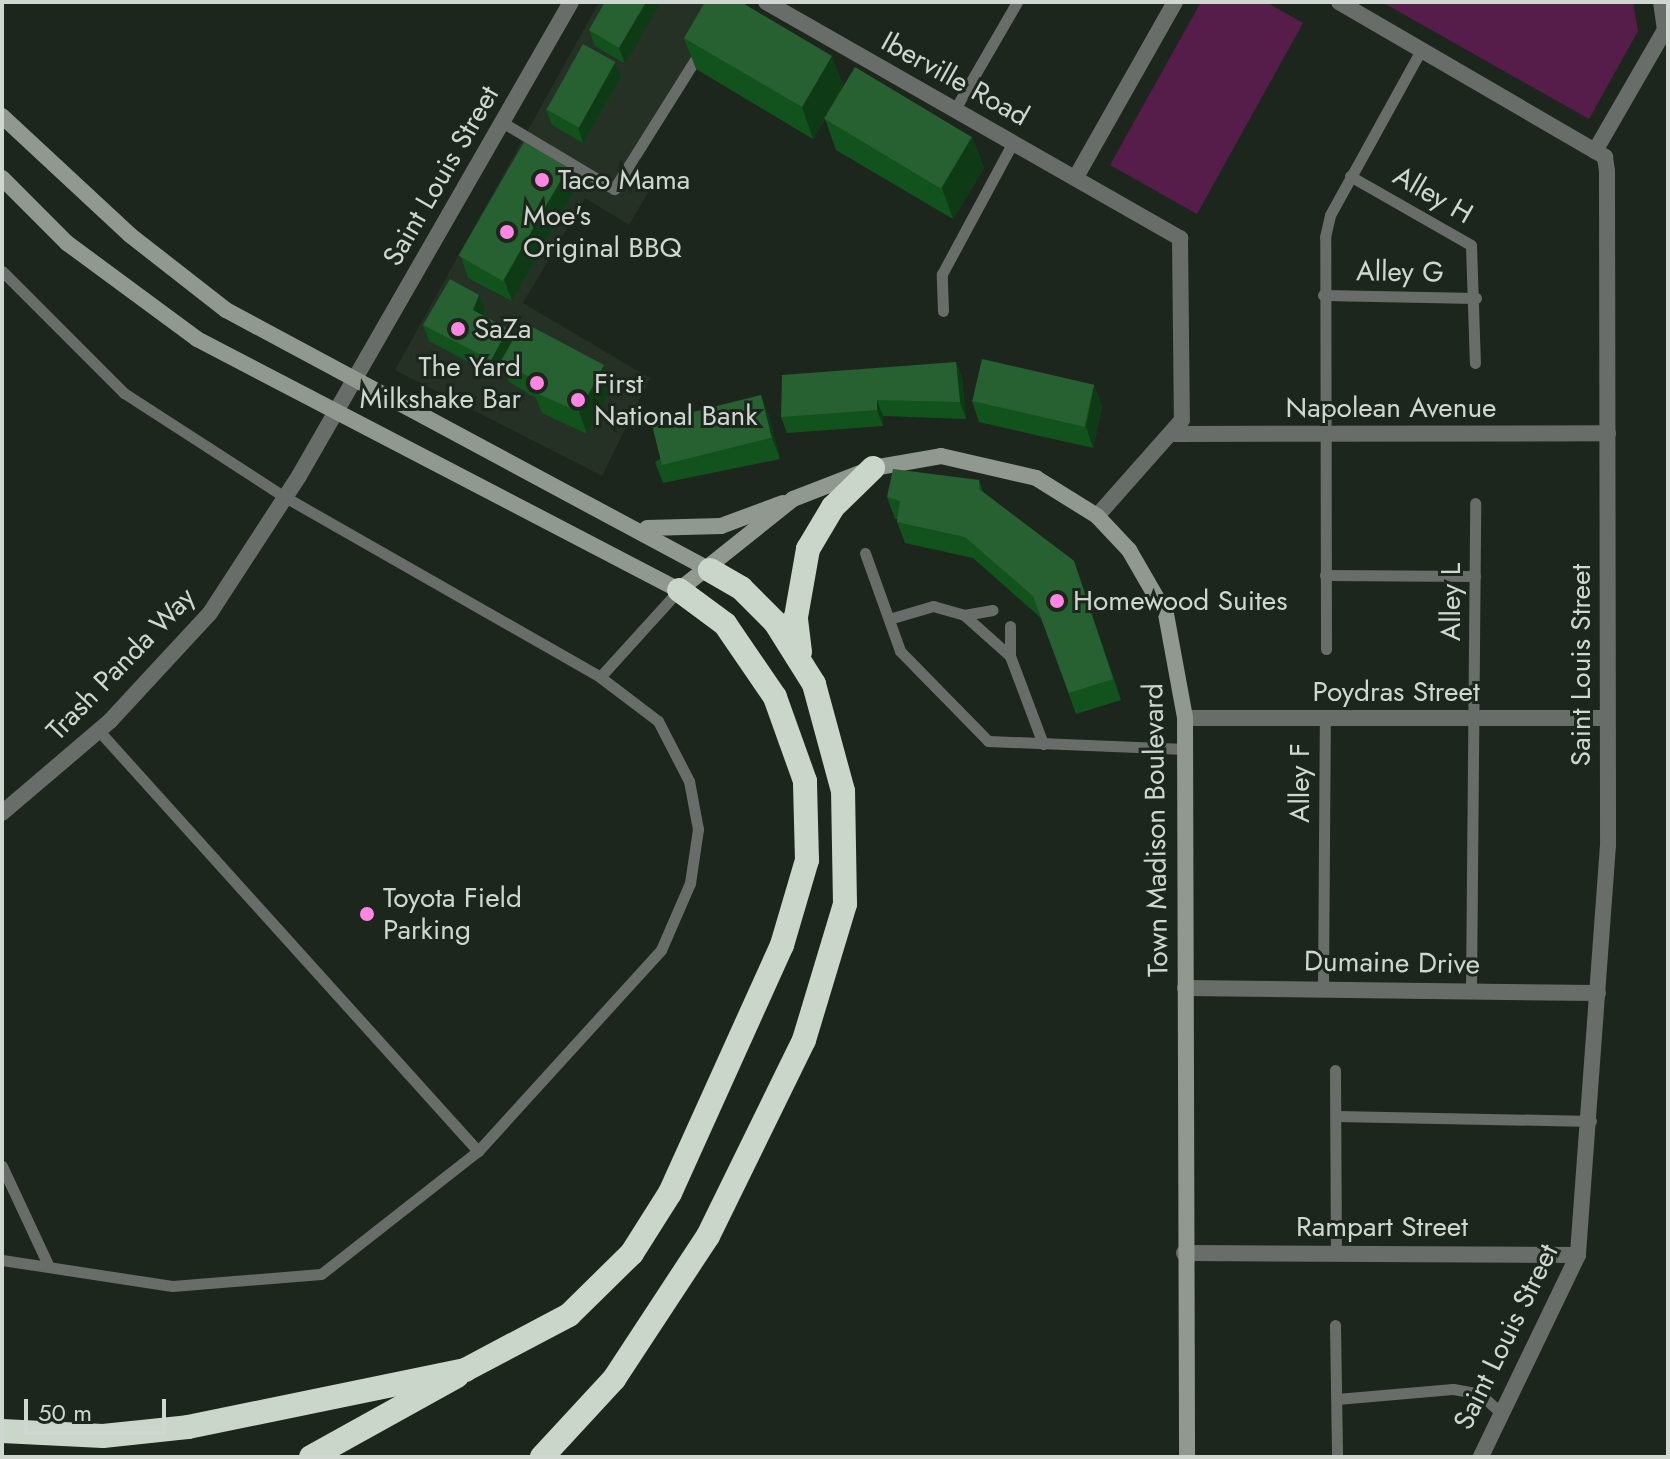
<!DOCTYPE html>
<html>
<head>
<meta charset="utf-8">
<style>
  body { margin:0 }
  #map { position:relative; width:1670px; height:1459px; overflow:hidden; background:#1d261d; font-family:Jost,sans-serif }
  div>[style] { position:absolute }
  .built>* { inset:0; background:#243124 }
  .green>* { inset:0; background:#561d4b }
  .lane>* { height:11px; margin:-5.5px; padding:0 5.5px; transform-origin:5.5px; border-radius:5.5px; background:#696d69 }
  .street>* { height:16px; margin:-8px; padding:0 8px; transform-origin:8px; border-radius:8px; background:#696d69 }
  .secondary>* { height:16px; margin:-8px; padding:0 8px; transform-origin:8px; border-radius:8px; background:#909890 }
  .highway>* { height:24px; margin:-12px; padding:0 12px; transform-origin:12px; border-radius:12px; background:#cbd6cb }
  .wall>* { inset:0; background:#12531d }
  .shaded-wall>* { inset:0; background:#0e3b15 }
  .building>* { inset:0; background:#276131; transform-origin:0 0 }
  .dots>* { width:22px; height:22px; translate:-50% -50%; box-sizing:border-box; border:4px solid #1d261d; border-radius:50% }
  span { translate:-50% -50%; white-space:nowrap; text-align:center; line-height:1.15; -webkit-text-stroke:6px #1d261d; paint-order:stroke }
  .street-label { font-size:28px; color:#d0d6d0 }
  .poi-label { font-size:28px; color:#d0d6d0 }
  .left { translate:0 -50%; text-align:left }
  .right { translate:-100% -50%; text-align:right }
  .frame { position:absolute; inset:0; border:4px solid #d0d6d0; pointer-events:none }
  .scale { position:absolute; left:24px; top:1399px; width:142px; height:36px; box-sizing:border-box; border:4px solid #d0d6d0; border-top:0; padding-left:10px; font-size:24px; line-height:28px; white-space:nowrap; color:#d0d6d0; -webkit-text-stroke:6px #1d261d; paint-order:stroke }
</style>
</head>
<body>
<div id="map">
  <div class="built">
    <div style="clip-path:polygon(599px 2px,730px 3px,635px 169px,655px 181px,629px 225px,585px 198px,523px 303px,650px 378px,602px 476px,395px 370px)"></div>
  </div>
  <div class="green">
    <div style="clip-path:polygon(1201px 2px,1266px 2px,1303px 23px,1197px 214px,1110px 165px)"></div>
    <div style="clip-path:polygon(1382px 2px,1633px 2px,1638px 31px,1589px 119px)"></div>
  </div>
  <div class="lane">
    <div style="left:955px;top:109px;width:124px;rotate:-59.9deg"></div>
    <div style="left:502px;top:122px;width:131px;rotate:30.9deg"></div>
    <div style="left:614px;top:189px;width:162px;rotate:-57.9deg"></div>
    <div style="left:1350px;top:176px;width:139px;rotate:29.7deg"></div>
    <div style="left:1471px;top:245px;width:118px;rotate:88.1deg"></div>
    <div style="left:2px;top:271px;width:173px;rotate:45deg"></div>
    <div style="left:124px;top:393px;width:192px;rotate:32.9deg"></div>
    <div style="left:285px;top:497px;width:363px;rotate:29.7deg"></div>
    <div style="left:600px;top:677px;width:73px;rotate:37.2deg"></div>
    <div style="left:658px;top:721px;width:68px;rotate:62.7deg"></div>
    <div style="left:689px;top:781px;width:49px;rotate:79.4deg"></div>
    <div style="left:698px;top:829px;width:55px;rotate:98.4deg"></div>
    <div style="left:690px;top:883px;width:73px;rotate:113.4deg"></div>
    <div style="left:661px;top:950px;width:272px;rotate:132.3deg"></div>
    <div style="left:478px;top:1151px;width:199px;rotate:141.9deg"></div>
    <div style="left:321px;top:1274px;width:149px;rotate:175.4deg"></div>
    <div style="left:172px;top:1286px;width:172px;rotate:-171.3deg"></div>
    <div style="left:1323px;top:295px;width:153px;rotate:1.1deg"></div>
    <div style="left:943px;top:311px;width:37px;rotate:-92deg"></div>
    <div style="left:942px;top:274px;width:150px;rotate:-61.7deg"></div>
    <div style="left:865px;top:553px;width:104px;rotate:70.3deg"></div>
    <div style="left:900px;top:651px;width:126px;rotate:45.6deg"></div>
    <div style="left:988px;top:741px;width:197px;rotate:2.3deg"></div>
    <div style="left:1325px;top:575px;width:150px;rotate:0.4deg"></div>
    <div style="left:964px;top:615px;width:29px;rotate:-10deg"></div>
    <div style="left:889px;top:619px;width:46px;rotate:-16.5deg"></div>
    <div style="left:933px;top:606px;width:32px;rotate:16deg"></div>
    <div style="left:964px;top:615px;width:62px;rotate:41.7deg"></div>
    <div style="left:1010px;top:656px;width:94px;rotate:69.4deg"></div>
    <div style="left:1326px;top:649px;width:412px;rotate:-90.1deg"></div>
    <div style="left:1325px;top:237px;width:23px;rotate:-77deg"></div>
    <div style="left:1330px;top:215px;width:188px;rotate:-61.1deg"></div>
    <div style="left:1010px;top:656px;width:30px;rotate:-90deg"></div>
    <div style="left:600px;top:677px;width:118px;rotate:-47.8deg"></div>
    <div style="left:99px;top:731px;width:566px;rotate:47.94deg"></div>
    <div style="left:1323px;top:988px;width:270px;rotate:-89.6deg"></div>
    <div style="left:1471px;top:990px;width:487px;rotate:-89.5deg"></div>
    <div style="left:1335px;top:1070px;width:181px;rotate:89.7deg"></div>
    <div style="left:1336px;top:1116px;width:255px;rotate:1.1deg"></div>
    <div style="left:2px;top:1166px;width:111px;rotate:65deg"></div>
    <div style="left:1335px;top:1325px;width:132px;rotate:89.1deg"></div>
    <div style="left:1337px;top:1399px;width:116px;rotate:-4.9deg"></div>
    <div style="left:1453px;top:1389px;width:27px;rotate:10deg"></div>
    <div style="left:1480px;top:1394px;width:24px;rotate:42deg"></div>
  </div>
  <div class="street">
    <div style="left:766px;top:2px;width:477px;rotate:29.7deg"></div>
    <div style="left:1180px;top:238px;width:182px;rotate:89.4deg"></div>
    <div style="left:1182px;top:420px;width:128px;rotate:131.5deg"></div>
    <div style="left:1339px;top:2px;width:308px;rotate:30.2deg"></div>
    <div style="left:1605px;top:157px;width:14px;rotate:82deg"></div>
    <div style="left:1607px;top:171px;width:674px;rotate:89.91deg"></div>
    <div style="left:1608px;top:845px;width:411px;rotate:94.2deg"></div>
    <div style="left:1578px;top:1255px;width:224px;rotate:115.7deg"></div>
    <div style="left:1595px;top:151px;width:140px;rotate:-60deg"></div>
    <div style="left:1665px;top:30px;width:28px;rotate:-98deg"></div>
    <div style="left:1076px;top:177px;width:201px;rotate:-60.5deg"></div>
    <div style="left:1174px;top:434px;width:434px;rotate:-0.1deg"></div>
    <div style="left:1185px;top:718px;width:422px"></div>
    <div style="left:2px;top:813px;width:142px;rotate:-40.4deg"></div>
    <div style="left:110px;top:721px;width:147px;rotate:-47.2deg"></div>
    <div style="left:210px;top:613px;width:163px;rotate:-57deg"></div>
    <div style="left:299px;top:476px;width:546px;rotate:-60.15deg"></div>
    <div style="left:1185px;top:988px;width:413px;rotate:0.7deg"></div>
    <div style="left:1184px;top:1253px;width:394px;rotate:0.3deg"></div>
  </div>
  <div class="secondary">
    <div style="left:2px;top:116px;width:175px;rotate:42.9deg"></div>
    <div style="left:130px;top:235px;width:122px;rotate:38deg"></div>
    <div style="left:226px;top:310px;width:549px;rotate:28.24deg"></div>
    <div style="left:2px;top:178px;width:92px;rotate:45deg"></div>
    <div style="left:67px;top:243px;width:162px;rotate:36.4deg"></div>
    <div style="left:197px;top:339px;width:543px;rotate:27.51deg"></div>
    <div style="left:679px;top:590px;width:146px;rotate:-38.6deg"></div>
    <div style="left:793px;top:499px;width:86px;rotate:-21.2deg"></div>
    <div style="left:873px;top:468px;width:69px;rotate:-10deg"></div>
    <div style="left:941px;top:456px;width:98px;rotate:13deg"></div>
    <div style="left:1036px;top:478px;width:72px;rotate:31.9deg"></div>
    <div style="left:1097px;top:516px;width:47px;rotate:46.7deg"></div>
    <div style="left:1129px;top:550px;width:74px;rotate:60deg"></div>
    <div style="left:1166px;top:614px;width:106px;rotate:79.6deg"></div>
    <div style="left:1185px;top:718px;width:739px;rotate:89.84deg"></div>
    <div style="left:647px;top:528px;width:74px;rotate:-1.5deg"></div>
    <div style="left:721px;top:526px;width:66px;rotate:-20.4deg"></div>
  </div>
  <div class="highway">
    <div style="left:800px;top:652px;width:35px;rotate:-97deg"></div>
    <div style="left:796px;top:617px;width:69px;rotate:-80deg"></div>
    <div style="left:808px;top:549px;width:49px;rotate:-59.2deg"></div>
    <div style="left:833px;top:507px;width:56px;rotate:-44.3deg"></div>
    <div style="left:2px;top:1431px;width:101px;rotate:2.8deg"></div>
    <div style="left:103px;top:1436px;width:85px;rotate:-6deg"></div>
    <div style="left:188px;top:1427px;width:283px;rotate:-11.6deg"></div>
    <div style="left:465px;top:1370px;width:118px;rotate:-27.9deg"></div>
    <div style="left:569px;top:1315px;width:88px;rotate:-44.5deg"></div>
    <div style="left:632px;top:1253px;width:71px;rotate:-57.7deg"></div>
    <div style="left:670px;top:1193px;width:272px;rotate:-65.7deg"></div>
    <div style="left:782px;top:945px;width:89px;rotate:-73.6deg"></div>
    <div style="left:807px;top:860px;width:79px;rotate:-91.5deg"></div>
    <div style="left:805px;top:781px;width:89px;rotate:-109.7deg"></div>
    <div style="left:775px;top:697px;width:88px;rotate:-124.4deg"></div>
    <div style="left:725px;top:624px;width:57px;rotate:-143.5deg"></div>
    <div style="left:311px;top:1457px;width:167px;rotate:-29deg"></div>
    <div style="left:542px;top:1457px;width:106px;rotate:-47.3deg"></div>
    <div style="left:614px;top:1379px;width:171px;rotate:-56.7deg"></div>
    <div style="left:708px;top:1236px;width:218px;rotate:-63.9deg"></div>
    <div style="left:804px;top:1040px;width:142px;rotate:-73.2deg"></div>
    <div style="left:845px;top:904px;width:113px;rotate:-91deg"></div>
    <div style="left:843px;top:791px;width:111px;rotate:-105.2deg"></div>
    <div style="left:814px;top:684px;width:73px;rotate:-122.2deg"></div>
    <div style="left:775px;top:622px;width:48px;rotate:-135deg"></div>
    <div style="left:741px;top:588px;width:36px;rotate:-150deg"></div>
  </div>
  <div class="wall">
    <div style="clip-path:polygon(605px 2px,625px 64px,595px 46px,589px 30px)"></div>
    <div style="clip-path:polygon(684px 38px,843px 87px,972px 137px,984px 168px,953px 219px,836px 150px,825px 119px,813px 139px,696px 69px)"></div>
    <div style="clip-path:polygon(621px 78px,583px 143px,552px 125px,546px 109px)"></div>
    <div style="clip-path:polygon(576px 188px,512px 301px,468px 278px,461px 257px)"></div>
    <div style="clip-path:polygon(485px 311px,483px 316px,508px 329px,512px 341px,612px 386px,587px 434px,542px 413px,536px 398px,509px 382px,503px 366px,497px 377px,429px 341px,423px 325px)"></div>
    <div style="clip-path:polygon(956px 362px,962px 378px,966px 419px,883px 416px,883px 426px,787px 433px,781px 417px)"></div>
    <div style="clip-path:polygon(1094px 385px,1102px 407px,1093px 448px,979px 422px,972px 401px)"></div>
    <div style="clip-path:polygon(761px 395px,769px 417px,780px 459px,663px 483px,655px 462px)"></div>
    <div style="clip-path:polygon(979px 480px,983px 492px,1074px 561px,1121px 700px,1076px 714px,1041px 618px,973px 558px,905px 543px,897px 522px,897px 519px,895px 519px,887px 497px)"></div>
  </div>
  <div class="shaded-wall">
    <div style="clip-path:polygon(646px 2px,661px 2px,625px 64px,619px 48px)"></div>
    <div style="clip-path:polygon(832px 56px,844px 87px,813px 139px,802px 107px)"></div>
    <div style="clip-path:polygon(615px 62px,621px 78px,583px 143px,578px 127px)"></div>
    <div style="clip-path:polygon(972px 137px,984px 168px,953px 219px,942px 188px)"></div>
    <div style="clip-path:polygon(568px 167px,576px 188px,512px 301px,504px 280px)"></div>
    <div style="clip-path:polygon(479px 295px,485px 311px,479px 326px,473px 310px)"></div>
    <div style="clip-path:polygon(508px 329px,514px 346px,501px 361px,503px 366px,497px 377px,491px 360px)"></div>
    <div style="clip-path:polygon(956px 362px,962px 378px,966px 419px,960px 402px)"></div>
    <div style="clip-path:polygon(604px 365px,612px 386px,587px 434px,579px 412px)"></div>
    <div style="clip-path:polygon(1094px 385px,1102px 407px,1093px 448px,1086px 427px)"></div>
    <div style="clip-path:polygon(761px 395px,769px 417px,780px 459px,772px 438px)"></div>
    <div style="clip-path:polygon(877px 400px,883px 416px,883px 426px,877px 410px)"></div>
  </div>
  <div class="building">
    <div style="clip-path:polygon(605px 2px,646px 2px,619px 48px,589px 30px)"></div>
    <div style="clip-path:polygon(705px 2px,741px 2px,832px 56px,802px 107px,684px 38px)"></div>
    <div style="left:583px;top:44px;width:37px;height:75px;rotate:29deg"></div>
    <div style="left:855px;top:67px;width:136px;height:60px;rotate:31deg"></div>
    <div style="left:524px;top:142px;width:51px;height:131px;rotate:30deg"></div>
    <div style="clip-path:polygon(450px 279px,479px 295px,473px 310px,508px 329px,491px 360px,423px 325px)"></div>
    <div style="clip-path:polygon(523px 322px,604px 365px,579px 412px,534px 392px,538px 382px,501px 361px)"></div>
    <div style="left:982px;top:359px;width:115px;height:43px;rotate:13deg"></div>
    <div style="clip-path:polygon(956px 362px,960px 402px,877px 400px,877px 410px,781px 417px,782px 375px)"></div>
    <div style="left:761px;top:395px;width:44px;height:113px;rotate:76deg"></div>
    <div style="clip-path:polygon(893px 469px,979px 480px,979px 489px,1074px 561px,1113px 679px,1069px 693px,1033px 596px,965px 537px,897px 522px,900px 501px,887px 497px)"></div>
  </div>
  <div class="dots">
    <div style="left:542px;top:180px;background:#fd86e2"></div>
    <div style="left:507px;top:232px;background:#fd86e2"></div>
    <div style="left:458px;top:329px;background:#fd86e2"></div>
    <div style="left:537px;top:383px;background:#fd86e2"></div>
    <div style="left:578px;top:400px;background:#fd86e2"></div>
    <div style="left:1057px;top:601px;background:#fd86e2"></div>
    <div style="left:367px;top:914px;background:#fd86e2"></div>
  </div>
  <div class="street-label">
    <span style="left:955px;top:79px;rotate:29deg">Iberville Road</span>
    <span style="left:441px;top:176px;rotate:-60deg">Saint Louis Street</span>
    <span style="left:1433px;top:195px;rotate:30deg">Alley H</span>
    <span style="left:1400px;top:272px;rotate:1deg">Alley G</span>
    <span style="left:1391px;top:408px">Napolean Avenue</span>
    <span style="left:1451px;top:602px;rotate:-90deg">Alley L</span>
    <span style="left:121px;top:664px;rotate:-46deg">Trash Panda Way</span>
    <span style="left:1581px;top:665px;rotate:-90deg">Saint Louis Street</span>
    <span style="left:1396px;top:692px">Poydras Street</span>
    <span style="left:1300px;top:783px;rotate:-90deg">Alley F</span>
    <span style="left:1156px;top:830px;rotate:-91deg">Town Madison Boulevard</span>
    <span style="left:1392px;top:963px;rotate:1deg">Dumaine Drive</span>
    <span style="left:1382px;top:1227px">Rampart Street</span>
    <span style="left:1506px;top:1337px;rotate:-64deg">Saint Louis Street</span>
  </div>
  <div class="poi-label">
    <span class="left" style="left:558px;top:180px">Taco Mama</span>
    <span class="left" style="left:523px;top:232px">Moe's<br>Original BBQ</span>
    <span class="left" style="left:474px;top:329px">SaZa</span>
    <span class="right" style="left:521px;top:383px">The Yard<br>Milkshake Bar</span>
    <span class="left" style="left:594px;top:400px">First<br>National Bank</span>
    <span class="left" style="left:1073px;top:601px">Homewood Suites</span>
    <span class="left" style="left:383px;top:914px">Toyota Field<br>Parking</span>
  </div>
  <div class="frame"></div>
  <div class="scale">50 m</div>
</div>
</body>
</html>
